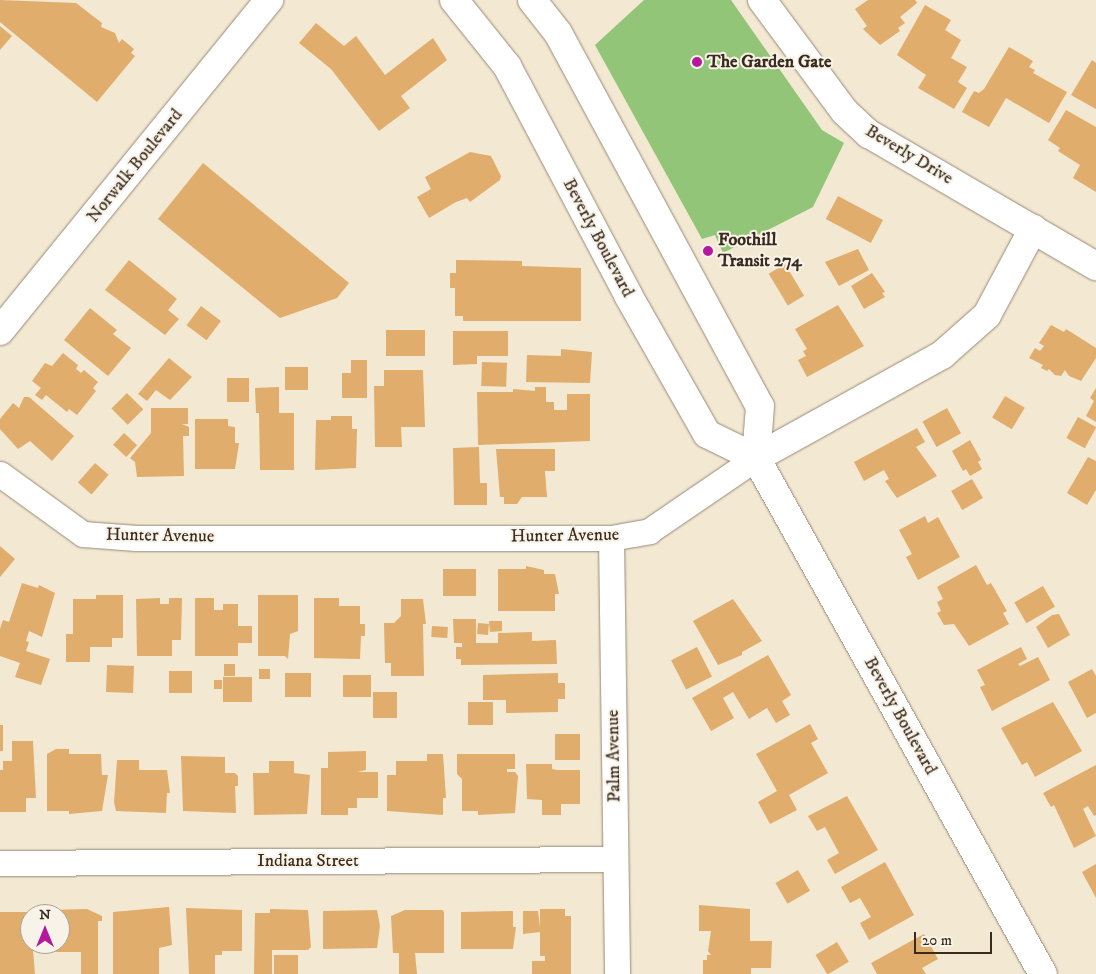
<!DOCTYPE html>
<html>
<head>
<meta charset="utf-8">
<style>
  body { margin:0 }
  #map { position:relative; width:1096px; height:974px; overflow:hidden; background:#f3e8d2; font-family:"IM FELL DW Pica",serif }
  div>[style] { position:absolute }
  .green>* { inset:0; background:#92c577 }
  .building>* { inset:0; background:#e0ad6c; transform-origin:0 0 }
  .roads { filter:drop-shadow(0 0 1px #978978) drop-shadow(0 0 1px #978978) }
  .minor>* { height:25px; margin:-12.5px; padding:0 12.5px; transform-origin:12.5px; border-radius:12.5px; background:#fff }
  .tertiary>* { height:28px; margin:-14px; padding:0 14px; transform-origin:14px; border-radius:14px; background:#fff }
  .secondary>* { height:28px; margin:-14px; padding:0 14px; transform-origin:14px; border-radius:14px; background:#fff }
  .dots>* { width:14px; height:14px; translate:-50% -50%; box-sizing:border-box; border:2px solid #f7f3e8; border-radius:50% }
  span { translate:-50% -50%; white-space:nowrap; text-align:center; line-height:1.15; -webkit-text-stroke:4px #f7f3e8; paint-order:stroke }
  .poi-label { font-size:18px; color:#3b2a1e; font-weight:700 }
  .left { translate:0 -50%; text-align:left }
  .street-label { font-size:18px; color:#3b2a1e }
  .north { position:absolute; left:20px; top:904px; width:50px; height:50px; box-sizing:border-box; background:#f7f3e8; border:1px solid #aca397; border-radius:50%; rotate:0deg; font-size:14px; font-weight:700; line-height:20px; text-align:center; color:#3b2a1e }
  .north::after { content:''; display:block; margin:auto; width:18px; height:22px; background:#b5179e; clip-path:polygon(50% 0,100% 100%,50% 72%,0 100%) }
  .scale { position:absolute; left:914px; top:932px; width:78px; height:22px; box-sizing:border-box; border:2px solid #3b2a1e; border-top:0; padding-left:6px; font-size:15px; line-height:18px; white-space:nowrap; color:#3b2a1e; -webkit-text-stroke:4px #f7f3e8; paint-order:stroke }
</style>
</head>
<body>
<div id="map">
  <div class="green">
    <div style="clip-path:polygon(644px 0,731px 0,822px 130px,844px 143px,813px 207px,723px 253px,715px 235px,702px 239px,595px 45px)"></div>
  </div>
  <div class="building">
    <div style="clip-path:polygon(0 0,76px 3px,102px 23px,101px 27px,115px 33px,119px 43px,122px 39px,134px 49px,131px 53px,135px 56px,97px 102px,0 22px)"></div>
    <div style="clip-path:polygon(868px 0,915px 0,917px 3px,900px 17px,905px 23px,898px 28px,900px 31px,880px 45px,863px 29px,867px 26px,855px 9px)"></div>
    <div style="clip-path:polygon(925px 5px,951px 20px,945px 30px,961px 40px,951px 58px,967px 67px,958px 82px,967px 88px,954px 109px,918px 88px,926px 75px,897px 55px)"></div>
    <div style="clip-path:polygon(316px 23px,344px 46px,356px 36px,385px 75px,433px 38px,447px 60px,401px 96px,410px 108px,379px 131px,331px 69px,299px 43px)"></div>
    <div style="clip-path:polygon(0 26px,12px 36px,0 50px)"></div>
    <div style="clip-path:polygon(1009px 47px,1033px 61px,1029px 67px,1035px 70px,1033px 73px,1067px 92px,1049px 123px,1006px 98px,989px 127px,962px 112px,974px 91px,979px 93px,984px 89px)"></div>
    <div style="clip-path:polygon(1092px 60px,1096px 63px,1096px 109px,1071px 95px)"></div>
    <div style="clip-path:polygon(1066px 110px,1096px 127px,1096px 192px,1073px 178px,1080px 165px,1058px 151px,1060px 148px,1048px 140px)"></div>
    <div style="clip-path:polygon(470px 152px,491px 156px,501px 176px,500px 180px,470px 202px,467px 198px,456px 202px,429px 218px,417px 197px,431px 189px,425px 177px)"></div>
    <div style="clip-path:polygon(203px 163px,349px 283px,337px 298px,280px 318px,158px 219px)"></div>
    <div style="left:838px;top:196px;width:51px;height:26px;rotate:28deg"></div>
    <div style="clip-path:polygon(858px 249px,869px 270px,839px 286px,825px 262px)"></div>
    <div style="clip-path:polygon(129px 260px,177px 299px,168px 310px,179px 319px,165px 335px,105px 290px)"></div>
    <div style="clip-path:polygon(456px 260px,522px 261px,522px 266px,581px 268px,581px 321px,463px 321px,463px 316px,455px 316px,455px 288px,450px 288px,450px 273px,456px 273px)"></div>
    <div style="left:785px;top:264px;width:37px;height:19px;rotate:59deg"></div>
    <div style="clip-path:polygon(872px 273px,885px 292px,882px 293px,885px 297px,864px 309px,851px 286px)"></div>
    <div style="clip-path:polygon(838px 305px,864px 346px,807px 377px,798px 360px,806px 356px,803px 351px,807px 349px,795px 329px)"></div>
    <div style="left:201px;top:306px;width:25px;height:24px;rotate:37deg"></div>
    <div style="clip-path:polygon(90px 308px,117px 330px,113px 334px,131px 348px,108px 376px,64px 340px)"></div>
    <div style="clip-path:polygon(1051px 325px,1064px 332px,1066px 329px,1096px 348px,1096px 358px,1081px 381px,1069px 376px,1065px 370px,1061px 376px,1055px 375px,1049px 369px,1047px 371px,1041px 368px,1043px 365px,1029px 358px,1035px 348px,1040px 351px,1044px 346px,1039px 343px)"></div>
    <div style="left:386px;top:330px;width:39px;height:26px"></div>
    <div style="clip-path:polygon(453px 331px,508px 331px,508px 356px,477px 356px,477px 364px,453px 365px)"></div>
    <div style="clip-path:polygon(561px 349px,592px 352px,590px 383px,526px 382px,527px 355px,561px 356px)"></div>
    <div style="clip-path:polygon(63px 353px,78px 365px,76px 369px,81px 373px,84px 370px,98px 382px,93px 388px,96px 391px,77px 415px,69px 409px,67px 412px,46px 395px,42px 400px,35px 395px,41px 388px,32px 381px,45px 363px,52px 366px)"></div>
    <div style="clip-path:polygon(169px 358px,192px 377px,170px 400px,156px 390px,147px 401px,138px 394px)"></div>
    <div style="clip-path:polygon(351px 360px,367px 360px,367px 398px,342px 398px,342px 373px,351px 373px)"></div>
    <div style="left:482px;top:362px;width:25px;height:24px;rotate:2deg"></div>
    <div style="left:285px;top:367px;width:23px;height:23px"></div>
    <div style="clip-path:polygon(384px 370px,423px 370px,425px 427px,401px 427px,402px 447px,375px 447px,374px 386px,384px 386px)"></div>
    <div style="left:227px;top:378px;width:22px;height:24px"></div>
    <div style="clip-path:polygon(279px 387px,279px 413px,294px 413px,294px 470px,260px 470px,259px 413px,256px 413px,255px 388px)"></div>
    <div style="clip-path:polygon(535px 387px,546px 387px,546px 402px,554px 402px,554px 410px,567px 410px,567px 394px,590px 394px,590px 441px,478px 445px,477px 392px,513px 392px,513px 389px,535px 391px)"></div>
    <div style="clip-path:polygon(1096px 388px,1096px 422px,1086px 416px,1094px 401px,1090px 398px)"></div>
    <div style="left:127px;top:393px;width:23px;height:22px;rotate:45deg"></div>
    <div style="left:1005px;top:396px;width:23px;height:25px;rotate:31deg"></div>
    <div style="clip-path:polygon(24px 397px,29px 397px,74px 436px,52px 461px,30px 441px,18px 449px,0 429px,0 419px,13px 403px,19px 408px)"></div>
    <div style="clip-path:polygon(151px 408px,188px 408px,188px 424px,182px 424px,189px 427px,189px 436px,183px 436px,184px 476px,137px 477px,135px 462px,130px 458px,151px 433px)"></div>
    <div style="left:947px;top:408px;width:29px;height:28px;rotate:61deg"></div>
    <div style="clip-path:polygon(331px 416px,352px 416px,352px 429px,357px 429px,356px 468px,315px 470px,316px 420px,331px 420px)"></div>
    <div style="left:1078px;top:417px;width:21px;height:24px;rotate:29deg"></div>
    <div style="clip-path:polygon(195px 419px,228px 419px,228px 426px,235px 427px,235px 443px,239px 443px,235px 469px,195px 469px)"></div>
    <div style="clip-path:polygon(917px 428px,925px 442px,916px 447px,937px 476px,897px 498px,885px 481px,889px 479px,884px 470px,864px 481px,854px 462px)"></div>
    <div style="left:124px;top:433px;width:18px;height:16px;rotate:43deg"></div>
    <div style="clip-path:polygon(970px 440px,981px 460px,978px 462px,982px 469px,970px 476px,966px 469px,963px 471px,952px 451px)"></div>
    <div style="clip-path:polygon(479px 447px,480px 483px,487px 483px,487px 505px,454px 505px,453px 448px)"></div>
    <div style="clip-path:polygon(496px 449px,555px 449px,555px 471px,545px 471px,547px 497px,522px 497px,517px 504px,504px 504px,504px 497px,500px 497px)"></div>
    <div style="clip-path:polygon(1088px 457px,1096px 461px,1096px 490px,1087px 505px,1067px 493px)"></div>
    <div style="left:95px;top:463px;width:18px;height:26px;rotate:41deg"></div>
    <div style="left:972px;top:479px;width:22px;height:24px;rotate:60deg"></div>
    <div style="clip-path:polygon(925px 516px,928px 523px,938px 517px,960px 557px,918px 580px,906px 557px,912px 554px,899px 530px)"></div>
    <div style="clip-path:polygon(0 546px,15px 559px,0 577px)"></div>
    <div style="clip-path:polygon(976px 565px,987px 585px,991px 583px,1007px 611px,1003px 613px,1009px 624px,969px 646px,954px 624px,944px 625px,937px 613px,941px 611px,937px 602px,943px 599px,937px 587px)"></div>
    <div style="clip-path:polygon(526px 566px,544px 570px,544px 574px,555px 574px,559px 594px,555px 594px,555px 611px,498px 611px,498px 569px,526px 569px)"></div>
    <div style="left:443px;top:569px;width:33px;height:27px"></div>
    <div style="clip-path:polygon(22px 583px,38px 588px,39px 585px,55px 593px,42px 637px,29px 631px,26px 641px,29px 642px,26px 651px,50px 659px,41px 685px,15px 677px,20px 663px,0 656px,0 629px,3px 620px,9px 622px)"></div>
    <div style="left:1043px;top:586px;width:24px;height:33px;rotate:60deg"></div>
    <div style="clip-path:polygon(96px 595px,123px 595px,123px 638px,112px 638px,112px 647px,90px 647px,90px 662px,66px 662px,66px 634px,73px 634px,73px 599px,96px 599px)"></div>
    <div style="clip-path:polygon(258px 595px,298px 595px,298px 631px,290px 634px,288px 659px,285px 656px,258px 656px)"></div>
    <div style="clip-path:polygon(160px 598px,160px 604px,169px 604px,169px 598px,182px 598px,181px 640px,172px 640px,172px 656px,137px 656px,136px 599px)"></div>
    <div style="clip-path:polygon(195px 598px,214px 598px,214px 610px,223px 610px,223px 604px,238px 604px,238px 626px,252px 626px,252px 643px,238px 643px,238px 656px,195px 656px)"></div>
    <div style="clip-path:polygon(314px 598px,339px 598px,339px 606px,360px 606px,360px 624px,365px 624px,365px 636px,361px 636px,360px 659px,314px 658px)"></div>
    <div style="clip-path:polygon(401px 599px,423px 599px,426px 624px,423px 624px,424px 676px,391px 676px,391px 663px,385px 663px,384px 623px,394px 623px,401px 616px)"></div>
    <div style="clip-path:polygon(733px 599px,762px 641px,742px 652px,742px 655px,718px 665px,693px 621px)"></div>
    <div style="clip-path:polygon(1059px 614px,1070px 635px,1048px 648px,1036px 627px,1052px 615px)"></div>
    <div style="clip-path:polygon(453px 619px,476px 619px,476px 643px,498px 643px,498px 633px,532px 632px,532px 641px,556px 640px,557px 664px,461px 665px,461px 659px,456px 659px,456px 647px,462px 647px,462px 643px,454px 643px)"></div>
    <div style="clip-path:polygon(489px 621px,502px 621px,502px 631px,490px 632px)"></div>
    <div style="left:478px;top:623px;width:11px;height:11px;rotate:5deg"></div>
    <div style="left:432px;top:626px;width:16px;height:11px;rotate:4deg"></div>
    <div style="left:697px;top:647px;width:33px;height:29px;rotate:63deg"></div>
    <div style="clip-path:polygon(1021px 647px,1027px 659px,1018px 664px,1020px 666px,1038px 657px,1050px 680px,992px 711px,980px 687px,985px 685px,977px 670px)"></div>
    <div style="clip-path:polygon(768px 655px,791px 695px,782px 701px,790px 715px,776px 723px,767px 708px,749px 719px,733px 692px,723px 698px,734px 718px,711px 731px,692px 698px)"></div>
    <div style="left:235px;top:664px;width:12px;height:11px;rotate:90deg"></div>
    <div style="left:107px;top:665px;width:27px;height:27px;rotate:2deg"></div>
    <div style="left:259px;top:669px;width:11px;height:10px"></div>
    <div style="clip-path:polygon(1092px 669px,1096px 676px,1096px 713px,1087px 718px,1068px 682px)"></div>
    <div style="left:192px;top:671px;width:22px;height:23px;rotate:90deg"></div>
    <div style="left:285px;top:673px;width:26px;height:24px"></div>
    <div style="clip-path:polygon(558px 673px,558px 683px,565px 683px,565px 699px,558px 699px,558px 712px,506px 713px,506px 700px,483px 700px,483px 675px)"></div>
    <div style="left:343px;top:675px;width:28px;height:22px"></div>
    <div style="left:252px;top:677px;width:25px;height:29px;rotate:90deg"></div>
    <div style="left:214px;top:680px;width:8px;height:9px"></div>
    <div style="left:373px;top:692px;width:24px;height:26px"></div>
    <div style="left:493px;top:702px;width:23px;height:25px;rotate:90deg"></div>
    <div style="clip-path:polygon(1053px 702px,1082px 751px,1035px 777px,1027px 762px,1022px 765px,1001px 728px)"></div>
    <div style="clip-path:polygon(810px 724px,818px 739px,811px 743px,828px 773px,789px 795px,797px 810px,770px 824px,758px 802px,777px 791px,756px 754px)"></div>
    <div style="left:0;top:725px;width:3px;height:26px"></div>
    <div style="left:580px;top:734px;width:26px;height:25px;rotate:90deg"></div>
    <div style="clip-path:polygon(12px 741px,33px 741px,36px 798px,26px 798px,26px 812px,0 812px,0 770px,3px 770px,3px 761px,12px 761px)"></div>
    <div style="clip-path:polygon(56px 749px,69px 749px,69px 754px,101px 754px,102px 775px,108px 775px,102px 811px,69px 814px,69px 811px,47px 811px,47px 754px)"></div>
    <div style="clip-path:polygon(366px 751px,366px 770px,357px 772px,378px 772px,378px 798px,357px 798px,357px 808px,348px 808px,348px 815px,321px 815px,321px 768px,328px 768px,328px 752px)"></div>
    <div style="clip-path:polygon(427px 754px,443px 754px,446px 798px,443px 798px,443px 815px,387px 811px,387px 775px,396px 775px,396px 761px,427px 761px)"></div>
    <div style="clip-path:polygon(457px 754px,515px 754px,515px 769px,507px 769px,507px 772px,515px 772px,518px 776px,515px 813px,478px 815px,478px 811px,462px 811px,462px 779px,457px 774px)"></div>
    <div style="clip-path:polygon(181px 756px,225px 757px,225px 773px,235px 773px,238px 776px,238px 786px,235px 786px,236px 813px,183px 811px)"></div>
    <div style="clip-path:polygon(117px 760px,139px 760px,139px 770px,167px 770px,170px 793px,167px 793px,166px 813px,116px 811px,114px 802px)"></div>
    <div style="clip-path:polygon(269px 761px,294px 761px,294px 773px,310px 775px,307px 814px,254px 815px,253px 773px,269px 773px)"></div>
    <div style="clip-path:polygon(526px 764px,552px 764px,552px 769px,557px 770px,580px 770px,580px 804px,561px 804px,561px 815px,542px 815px,542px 800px,527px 799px)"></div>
    <div style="clip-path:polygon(1096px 765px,1096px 815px,1094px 816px,1088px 806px,1083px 809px,1096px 836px,1074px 848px,1054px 805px,1051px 807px,1043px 793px)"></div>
    <div style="clip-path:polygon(847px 796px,878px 850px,835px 874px,827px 860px,839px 853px,825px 827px,817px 831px,808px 816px)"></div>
    <div style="clip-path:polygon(885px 862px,914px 915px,869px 940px,860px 923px,871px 917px,860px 898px,850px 903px,841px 887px)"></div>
    <div style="clip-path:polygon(1096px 864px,1096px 898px,1082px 872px)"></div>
    <div style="left:798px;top:870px;width:24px;height:26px;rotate:60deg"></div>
    <div style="clip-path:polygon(699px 905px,750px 909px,750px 941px,772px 941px,771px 968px,751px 968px,751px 974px,703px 974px,703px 960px,707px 960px,707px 955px,711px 955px,708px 951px,711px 931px,699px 931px)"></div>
    <div style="clip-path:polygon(169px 907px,172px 945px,159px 948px,159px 974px,113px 974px,113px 912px)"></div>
    <div style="clip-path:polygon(186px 908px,242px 910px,242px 951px,222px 951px,222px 955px,215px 955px,215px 974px,189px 974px)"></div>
    <div style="clip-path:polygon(87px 909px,102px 916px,102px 921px,98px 921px,98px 974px,81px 974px,81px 952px,49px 952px,49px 944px,60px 944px,60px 914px,49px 914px,49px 910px)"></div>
    <div style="clip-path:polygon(270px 909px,308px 910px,311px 947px,308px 950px,272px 950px,272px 974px,254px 974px,255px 913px,270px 913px)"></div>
    <div style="clip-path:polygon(540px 909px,565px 909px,565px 916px,571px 916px,571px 974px,532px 974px,532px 961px,545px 961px,545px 956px,540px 956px,540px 932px,523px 934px,523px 911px,538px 911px,540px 927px)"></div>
    <div style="clip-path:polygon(377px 910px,380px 926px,377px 948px,323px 949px,323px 911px)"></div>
    <div style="clip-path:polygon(405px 910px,443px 910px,444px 913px,444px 953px,415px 953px,417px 974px,399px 974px,399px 953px,393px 953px,391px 916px)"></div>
    <div style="clip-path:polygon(513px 911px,513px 927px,516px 927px,513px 949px,461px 949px,461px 912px)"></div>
    <div style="clip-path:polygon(0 912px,35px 912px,30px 914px,35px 974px,0 974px)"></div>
    <div style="clip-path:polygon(924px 934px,938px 959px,922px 968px,926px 974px,877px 974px,871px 963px)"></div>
    <div style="left:837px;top:942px;width:23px;height:25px;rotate:59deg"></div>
    <div style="left:274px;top:955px;width:24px;height:19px"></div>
  </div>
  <div class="roads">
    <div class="minor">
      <div style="left:0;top:474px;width:102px;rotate:35.9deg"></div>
      <div style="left:83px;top:534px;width:53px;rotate:4.3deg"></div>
      <div style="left:136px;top:538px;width:475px"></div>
      <div style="left:611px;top:538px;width:39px;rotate:-10deg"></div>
      <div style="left:649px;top:531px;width:130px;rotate:-34.3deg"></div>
      <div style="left:611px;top:538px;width:436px;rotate:89.2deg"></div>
      <div style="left:0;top:863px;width:615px;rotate:-0.37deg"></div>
    </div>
    <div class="tertiary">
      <div style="left:762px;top:0;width:139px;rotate:53.5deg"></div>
      <div style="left:845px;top:112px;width:33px;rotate:43deg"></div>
      <div style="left:869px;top:134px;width:263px;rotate:30.2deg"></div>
      <div style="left:756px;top:458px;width:213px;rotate:-29deg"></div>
      <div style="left:942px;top:355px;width:60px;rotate:-41.6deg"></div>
      <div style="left:987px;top:315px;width:98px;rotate:-61.9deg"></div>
    </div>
    <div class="secondary">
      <div style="left:454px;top:0;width:85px;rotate:51.2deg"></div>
      <div style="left:507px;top:66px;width:259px;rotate:62.1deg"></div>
      <div style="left:628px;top:295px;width:160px;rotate:60.4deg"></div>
      <div style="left:707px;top:434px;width:55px;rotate:26.1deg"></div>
      <div style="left:532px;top:0;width:42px;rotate:51.8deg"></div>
      <div style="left:558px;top:33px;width:424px;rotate:61.6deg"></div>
      <div style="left:760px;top:406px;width:52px;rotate:94.4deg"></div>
      <div style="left:756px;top:458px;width:590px;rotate:60.92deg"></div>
      <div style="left:0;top:331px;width:427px;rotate:-50.9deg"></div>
    </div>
  </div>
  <div class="dots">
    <div style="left:697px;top:62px;background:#b5179e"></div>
    <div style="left:708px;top:251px;background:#b5179e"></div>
  </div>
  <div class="poi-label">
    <span class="left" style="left:707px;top:62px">The Garden Gate</span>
    <span class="left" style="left:718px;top:251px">Foothill<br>Transit 274</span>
  </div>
  <div class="street-label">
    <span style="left:909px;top:155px;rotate:31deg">Beverly Drive</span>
    <span style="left:135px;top:166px;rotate:-51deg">Norwalk Boulevard</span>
    <span style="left:598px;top:238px;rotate:62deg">Beverly Boulevard</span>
    <span style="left:160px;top:536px;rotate:1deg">Hunter Avenue</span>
    <span style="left:565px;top:536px;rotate:-1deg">Hunter Avenue</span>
    <span style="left:900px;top:716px;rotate:61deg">Beverly Boulevard</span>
    <span style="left:614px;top:756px;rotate:-91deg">Palm Avenue</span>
    <span style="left:308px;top:861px">Indiana Street</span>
  </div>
  <div class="north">N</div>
  <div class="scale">20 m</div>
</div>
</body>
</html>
